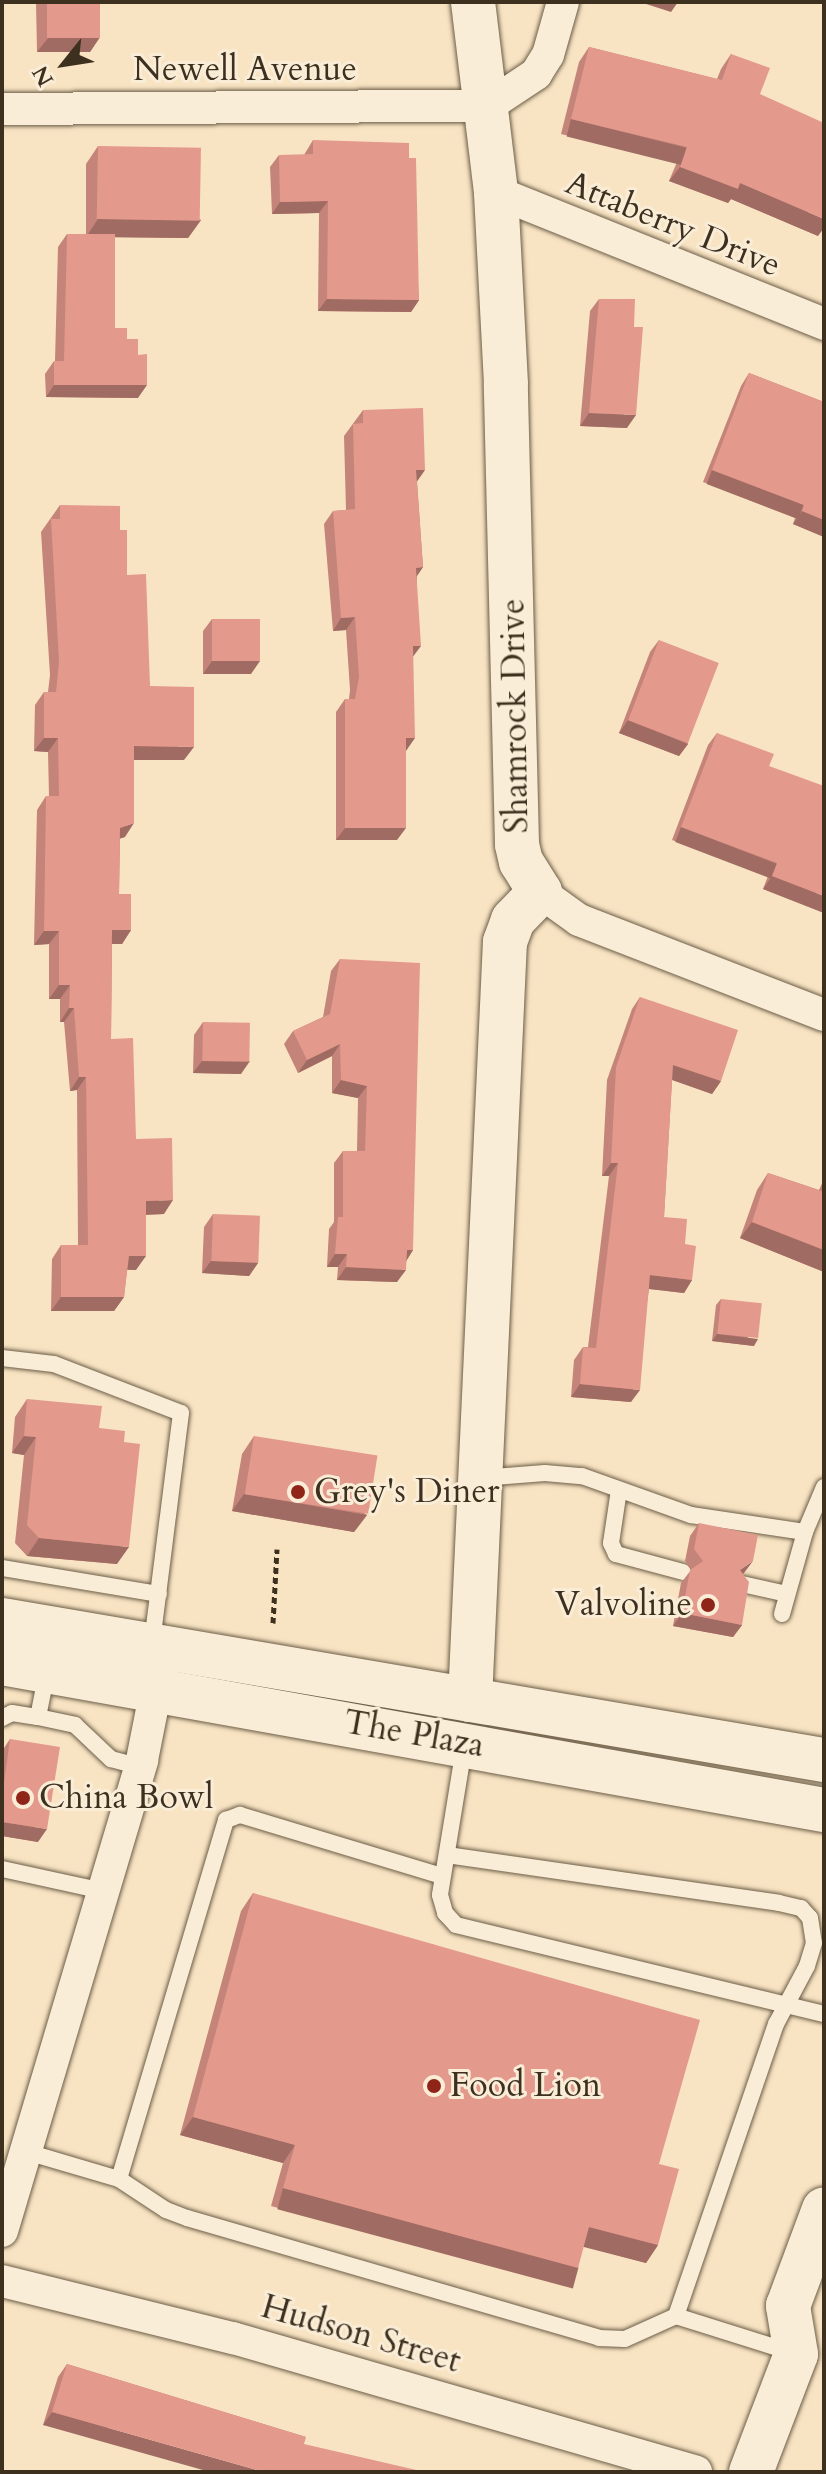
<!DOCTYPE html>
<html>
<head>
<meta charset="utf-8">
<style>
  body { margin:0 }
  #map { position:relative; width:826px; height:2474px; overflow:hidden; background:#f8e4c3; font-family:Cardo,serif }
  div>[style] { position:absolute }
  .path>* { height:5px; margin-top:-2.5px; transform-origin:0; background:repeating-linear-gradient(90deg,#3e301e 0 6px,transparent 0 10px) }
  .roads { filter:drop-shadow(0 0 2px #6c5d47) drop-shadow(0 0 2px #6c5d47) }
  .lane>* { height:16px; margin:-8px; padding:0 8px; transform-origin:8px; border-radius:8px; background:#faedd8 }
  .street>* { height:32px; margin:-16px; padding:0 16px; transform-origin:16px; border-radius:16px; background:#faedd8 }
  .secondary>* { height:44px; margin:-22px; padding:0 22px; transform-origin:22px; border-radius:22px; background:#faedd8 }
  .wall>* { inset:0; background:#c48479 }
  .shaded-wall>* { inset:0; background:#a06b63; transform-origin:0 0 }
  .building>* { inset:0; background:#e4998d; transform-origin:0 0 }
  .dots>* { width:22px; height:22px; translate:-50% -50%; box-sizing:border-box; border:4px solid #faedd8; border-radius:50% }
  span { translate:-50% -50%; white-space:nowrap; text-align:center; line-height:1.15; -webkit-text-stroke:6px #faedd8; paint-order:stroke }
  .street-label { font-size:34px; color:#3e301e }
  .poi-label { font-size:34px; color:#3e301e }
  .left { translate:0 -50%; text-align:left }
  .right { translate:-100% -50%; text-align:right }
  .frame { position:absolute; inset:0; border:4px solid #3e301e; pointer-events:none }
  .north { position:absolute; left:24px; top:24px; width:80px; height:80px; -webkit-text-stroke:6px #faedd8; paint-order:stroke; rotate:240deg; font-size:22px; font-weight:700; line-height:32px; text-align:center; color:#3e301e }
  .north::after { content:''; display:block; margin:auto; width:28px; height:36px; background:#3e301e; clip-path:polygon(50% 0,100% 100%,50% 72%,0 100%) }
</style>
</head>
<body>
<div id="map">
  <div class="path">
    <div style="left:273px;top:1623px;width:74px;rotate:-86.9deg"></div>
  </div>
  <div class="roads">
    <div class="lane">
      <div style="left:2px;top:1358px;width:52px;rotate:6.6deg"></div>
      <div style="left:54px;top:1364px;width:136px;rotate:21.1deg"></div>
      <div style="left:181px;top:1413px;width:233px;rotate:97.2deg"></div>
      <div style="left:481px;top:1478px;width:64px;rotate:-4.5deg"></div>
      <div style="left:545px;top:1473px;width:37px;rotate:5deg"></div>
      <div style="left:582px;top:1476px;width:116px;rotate:19.7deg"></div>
      <div style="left:691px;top:1515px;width:115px;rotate:8.5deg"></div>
      <div style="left:805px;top:1532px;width:49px;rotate:-67.1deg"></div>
      <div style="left:619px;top:1490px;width:54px;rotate:98.6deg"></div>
      <div style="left:611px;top:1543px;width:12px;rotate:66deg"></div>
      <div style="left:616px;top:1554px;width:69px;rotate:15deg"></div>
      <div style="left:2px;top:1568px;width:159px;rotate:9.4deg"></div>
      <div style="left:742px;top:1584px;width:46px;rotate:12.5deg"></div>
      <div style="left:782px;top:1614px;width:85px;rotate:-74.3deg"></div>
      <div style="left:38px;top:1717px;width:38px;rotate:12deg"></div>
      <div style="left:75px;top:1725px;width:50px;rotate:43.4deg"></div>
      <div style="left:111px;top:1759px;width:30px;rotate:15deg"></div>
      <div style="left:2px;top:1718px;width:11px;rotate:-27deg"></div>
      <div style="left:12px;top:1713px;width:26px;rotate:9deg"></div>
      <div style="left:38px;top:1717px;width:46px;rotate:-78.7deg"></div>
      <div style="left:464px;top:1748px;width:149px;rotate:99.3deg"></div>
      <div style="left:440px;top:1895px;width:19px;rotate:74deg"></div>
      <div style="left:445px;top:1913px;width:16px;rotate:47deg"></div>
      <div style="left:456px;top:1925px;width:379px;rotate:13.6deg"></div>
      <div style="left:447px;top:1855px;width:335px;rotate:8.2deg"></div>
      <div style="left:779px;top:1903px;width:23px;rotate:13deg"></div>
      <div style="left:801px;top:1908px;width:13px;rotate:48deg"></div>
      <div style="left:810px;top:1918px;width:25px;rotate:81deg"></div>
      <div style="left:814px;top:1943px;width:24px;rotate:107deg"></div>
      <div style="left:807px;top:1966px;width:66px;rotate:118.1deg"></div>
      <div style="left:776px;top:2024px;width:309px;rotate:108.9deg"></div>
      <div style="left:2px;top:1869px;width:103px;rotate:12.3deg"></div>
      <div style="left:27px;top:2152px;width:96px;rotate:16.4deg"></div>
      <div style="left:119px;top:2179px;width:56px;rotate:33.4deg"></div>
      <div style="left:166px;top:2210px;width:22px;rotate:21deg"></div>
      <div style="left:187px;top:2218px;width:429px;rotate:16.2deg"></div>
      <div style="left:599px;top:2338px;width:26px;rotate:2deg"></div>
      <div style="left:625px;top:2339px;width:56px;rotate:-24.3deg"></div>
      <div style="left:676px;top:2316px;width:120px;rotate:17.5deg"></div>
      <div style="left:119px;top:2179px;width:375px;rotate:-73.4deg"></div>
      <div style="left:226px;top:1820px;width:15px;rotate:-20deg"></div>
      <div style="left:240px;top:1815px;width:211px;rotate:16.8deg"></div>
    </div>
    <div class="street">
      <div style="left:2px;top:109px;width:486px;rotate:-0.4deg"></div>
      <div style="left:488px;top:106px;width:58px;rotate:-33.7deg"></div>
      <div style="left:536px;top:74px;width:22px;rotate:-58deg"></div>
      <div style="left:548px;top:55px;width:55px;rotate:-74.2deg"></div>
      <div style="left:496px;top:192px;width:354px;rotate:21.9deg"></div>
      <div style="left:540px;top:892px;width:48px;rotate:35.7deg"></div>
      <div style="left:579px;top:920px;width:263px;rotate:21.2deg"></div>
      <div style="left:2px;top:2231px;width:491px;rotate:-73.4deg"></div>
      <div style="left:142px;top:1760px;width:93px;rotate:-78.8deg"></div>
      <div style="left:2px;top:2281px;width:238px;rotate:13.9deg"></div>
      <div style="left:233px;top:2338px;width:482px;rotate:16.1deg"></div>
    </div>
    <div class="secondary">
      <div style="left:2px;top:1620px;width:834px;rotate:9.67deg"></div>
      <div style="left:2px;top:1663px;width:835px;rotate:10.14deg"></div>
      <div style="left:470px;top:1700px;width:759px;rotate:-87.36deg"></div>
      <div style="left:505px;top:942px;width:23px;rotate:-70deg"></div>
      <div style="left:513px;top:920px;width:39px;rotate:-46deg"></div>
      <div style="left:540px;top:892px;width:36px;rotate:-122deg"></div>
      <div style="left:521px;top:862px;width:18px;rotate:-103deg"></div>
      <div style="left:517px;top:844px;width:460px;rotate:-91.4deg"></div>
      <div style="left:506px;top:384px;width:192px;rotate:-93deg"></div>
      <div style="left:496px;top:192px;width:191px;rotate:-96.9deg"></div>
      <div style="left:751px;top:2472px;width:126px;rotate:-69.1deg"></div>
      <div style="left:796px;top:2354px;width:49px;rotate:-99.5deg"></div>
      <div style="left:788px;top:2306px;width:103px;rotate:-69.6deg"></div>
    </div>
  </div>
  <div class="wall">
    <div style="clip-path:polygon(36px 2px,100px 2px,100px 37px,90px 52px,37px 52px)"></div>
    <div style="clip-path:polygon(589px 47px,717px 79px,721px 69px,731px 54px,760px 94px,818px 236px,731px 199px,728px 203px,669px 181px,677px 162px,561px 134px,579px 62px)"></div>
    <div style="clip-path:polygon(313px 140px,409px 158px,419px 300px,411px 312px,318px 311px,319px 213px,272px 214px,270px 167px,279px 155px,304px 155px)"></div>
    <div style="clip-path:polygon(98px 146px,201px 220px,188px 238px,115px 237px,115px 328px,127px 339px,138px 398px,46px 397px,45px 374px,54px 361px,55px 361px,58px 247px,67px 234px,86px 234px,86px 164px)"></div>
    <div style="clip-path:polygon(599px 299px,627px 428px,580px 426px,590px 311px)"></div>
    <div style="clip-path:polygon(749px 373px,824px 402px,824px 537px,793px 524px,795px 518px,703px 482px,741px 386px)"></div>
    <div style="clip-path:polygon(363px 410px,417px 481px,423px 567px,417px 576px,413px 657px,397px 840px,336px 840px,336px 712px,345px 699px,349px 699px,350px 690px,346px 630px,333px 631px,324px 524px,333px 511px,346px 510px,344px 436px)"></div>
    <div style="clip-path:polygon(60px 505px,120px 530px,127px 575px,150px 686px,184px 760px,134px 760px,125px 837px,120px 838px,119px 894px,131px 930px,122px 944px,112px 944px,111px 1039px,136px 1139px,164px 1214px,146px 1215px,136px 1270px,127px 1270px,124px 1297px,114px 1311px,51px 1311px,52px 1259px,61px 1245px,78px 1245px,77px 1090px,70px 1091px,64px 1022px,60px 1022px,60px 999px,49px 999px,49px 944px,34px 945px,37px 810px,46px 796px,49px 796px,48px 752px,34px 751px,35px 705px,44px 692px,48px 692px,50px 675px,41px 532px)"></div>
    <div style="clip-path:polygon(212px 619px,251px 674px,203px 674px,203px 631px)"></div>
    <div style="clip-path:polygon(659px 640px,688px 744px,679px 756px,619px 733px,650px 652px)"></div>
    <div style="clip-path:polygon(717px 733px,769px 766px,824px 913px,763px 889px,768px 876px,672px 840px,708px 745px)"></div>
    <div style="clip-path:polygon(340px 959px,413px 1250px,406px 1261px,397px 1282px,337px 1280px,338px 1267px,327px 1267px,329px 1229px,334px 1222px,334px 1163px,343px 1151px,357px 1151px,358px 1098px,332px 1093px,332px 1056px,298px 1073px,284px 1044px,293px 1031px,323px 1017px,331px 971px)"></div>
    <div style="clip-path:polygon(640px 997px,721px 1081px,712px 1094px,672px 1080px,664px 1217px,685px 1244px,692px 1280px,684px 1293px,649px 1289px,631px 1402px,571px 1397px,574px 1360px,583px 1347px,588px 1347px,609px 1176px,602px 1176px,607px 1080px,632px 1009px)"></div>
    <div style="clip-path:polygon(203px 1022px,241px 1074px,193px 1073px,194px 1035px)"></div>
    <div style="clip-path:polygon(768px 1173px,819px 1190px,824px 1179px,824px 1272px,740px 1238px,757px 1190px)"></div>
    <div style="clip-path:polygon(213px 1214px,258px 1263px,249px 1276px,202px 1273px,204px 1227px)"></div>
    <div style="clip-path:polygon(721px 1299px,754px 1346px,712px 1341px,716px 1305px)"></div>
    <div style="clip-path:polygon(27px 1399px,99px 1428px,124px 1442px,117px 1564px,27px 1556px,15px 1543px,24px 1455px,12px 1453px,15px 1417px)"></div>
    <div style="clip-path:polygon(254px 1436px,367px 1515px,354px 1532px,232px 1511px,242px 1454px)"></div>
    <div style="clip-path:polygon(699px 1523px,744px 1573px,743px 1574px,742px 1625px,733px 1637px,673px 1626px,681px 1583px,691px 1570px,685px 1561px,690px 1536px)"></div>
    <div style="clip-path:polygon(10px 1739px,38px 1842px,2px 1836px,2px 1751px)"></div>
    <div style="clip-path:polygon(253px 1893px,659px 2164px,658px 2245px,646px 2263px,583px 2246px,565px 2286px,271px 2206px,283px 2163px,180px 2135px,241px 1911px)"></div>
    <div style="clip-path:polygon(67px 2364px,306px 2437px,43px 2425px,58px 2377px)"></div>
  </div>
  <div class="shaded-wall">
    <div style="clip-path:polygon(640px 2px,678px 2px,671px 12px)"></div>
    <div style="clip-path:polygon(100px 37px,90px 52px,37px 52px,48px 38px)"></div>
    <div style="left:571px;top:119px;width:119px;height:18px;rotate:14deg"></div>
    <div style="clip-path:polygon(680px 167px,740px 183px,824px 219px,824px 228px,818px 236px,731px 199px,728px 203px,669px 181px)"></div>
    <div style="clip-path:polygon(328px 201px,319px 213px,272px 214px,280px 202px)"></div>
    <div style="clip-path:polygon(98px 219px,201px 220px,188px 238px,86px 237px)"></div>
    <div style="clip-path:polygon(327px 299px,419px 300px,411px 312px,318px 311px)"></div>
    <div style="clip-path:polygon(54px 385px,147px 385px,138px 398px,46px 397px)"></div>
    <div style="clip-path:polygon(589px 413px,636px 415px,627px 428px,580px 426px)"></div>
    <div style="clip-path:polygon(416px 470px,425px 470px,416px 483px)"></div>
    <div style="left:712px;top:470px;width:98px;height:15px;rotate:21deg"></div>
    <div style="clip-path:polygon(802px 511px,824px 520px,824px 537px,793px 524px)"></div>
    <div style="clip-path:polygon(423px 567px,414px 580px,416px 568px)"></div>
    <div style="clip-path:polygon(355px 617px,346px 630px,333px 631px,341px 618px)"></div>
    <div style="clip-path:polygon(413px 646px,421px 646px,412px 658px)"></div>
    <div style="clip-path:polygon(212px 661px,260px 661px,251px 674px,203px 674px)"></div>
    <div style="clip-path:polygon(628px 720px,688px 744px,679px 756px,619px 733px)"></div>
    <div style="clip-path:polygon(44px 738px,58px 738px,48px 752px,34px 751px)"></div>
    <div style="clip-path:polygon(406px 738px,415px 738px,406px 751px)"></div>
    <div style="clip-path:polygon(134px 746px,194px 747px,184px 760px,125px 760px)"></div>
    <div style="clip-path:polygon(134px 823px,125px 837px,110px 842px,120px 828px)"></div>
    <div style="left:681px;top:827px;width:103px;height:16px;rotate:21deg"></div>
    <div style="clip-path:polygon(345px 828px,406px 828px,397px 840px,336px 840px)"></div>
    <div style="clip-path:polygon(772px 876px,824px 896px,824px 913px,763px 889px)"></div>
    <div style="clip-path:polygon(112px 930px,131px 930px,122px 944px,102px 944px)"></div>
    <div style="clip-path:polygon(44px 931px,59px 931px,49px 944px,34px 945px)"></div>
    <div style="clip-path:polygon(59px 985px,70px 985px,60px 999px,49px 999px)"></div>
    <div style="clip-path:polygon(69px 1008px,74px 1008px,64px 1022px,60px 1022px)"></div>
    <div style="clip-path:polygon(340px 1044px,332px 1056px,298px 1073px,307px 1060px)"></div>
    <div style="clip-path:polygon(202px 1061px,250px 1061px,241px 1074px,193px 1073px)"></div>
    <div style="clip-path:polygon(673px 1065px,721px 1081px,712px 1094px,664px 1077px)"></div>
    <div style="clip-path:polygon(79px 1077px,86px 1077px,77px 1090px,70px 1091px)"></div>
    <div style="clip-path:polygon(341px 1080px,367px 1086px,358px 1098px,332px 1093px)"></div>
    <div style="clip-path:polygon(611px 1163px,618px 1163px,609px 1176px,602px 1176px)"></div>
    <div style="clip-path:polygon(173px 1200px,164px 1214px,136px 1215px,146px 1201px)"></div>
    <div style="clip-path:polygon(752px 1222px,824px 1250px,824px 1272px,740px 1238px)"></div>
    <div style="clip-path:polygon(407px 1250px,413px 1250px,405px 1263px)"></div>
    <div style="clip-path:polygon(335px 1254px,347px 1254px,338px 1267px,327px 1267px)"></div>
    <div style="clip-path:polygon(129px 1256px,146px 1256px,136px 1270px,119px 1269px)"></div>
    <div style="clip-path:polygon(211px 1261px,258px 1263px,249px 1276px,202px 1273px)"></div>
    <div style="clip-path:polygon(346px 1267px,406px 1270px,397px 1282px,337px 1280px)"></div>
    <div style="clip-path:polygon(650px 1275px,692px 1280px,684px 1293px,641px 1288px)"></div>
    <div style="clip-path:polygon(61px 1297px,124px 1297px,114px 1311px,51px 1311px)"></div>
    <div style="clip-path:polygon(717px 1334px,758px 1339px,754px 1346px,712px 1341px)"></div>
    <div style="clip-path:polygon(580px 1384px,640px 1390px,631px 1402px,571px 1397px)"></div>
    <div style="clip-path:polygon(24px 1436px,36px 1437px,24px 1455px,12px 1453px)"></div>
    <div style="clip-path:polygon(244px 1494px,367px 1515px,354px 1532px,232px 1511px)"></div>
    <div style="clip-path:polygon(39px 1538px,129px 1547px,117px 1564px,27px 1556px)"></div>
    <div style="clip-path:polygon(753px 1561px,744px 1573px,731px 1582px,740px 1570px)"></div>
    <div style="clip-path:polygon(682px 1613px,742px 1625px,733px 1637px,673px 1626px)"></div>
    <div style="clip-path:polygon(2px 1822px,47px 1829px,38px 1842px,2px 1836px)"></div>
    <div style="clip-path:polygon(193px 2117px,295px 2145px,283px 2163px,180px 2135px)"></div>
    <div style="left:283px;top:2188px;width:306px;height:22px;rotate:15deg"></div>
    <div style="clip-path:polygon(589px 2227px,658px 2245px,646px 2263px,576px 2245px)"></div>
    <div style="clip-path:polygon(52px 2412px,264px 2472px,210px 2472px,43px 2425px)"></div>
  </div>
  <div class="building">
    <div style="left:47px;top:2px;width:53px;height:36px"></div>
    <div style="clip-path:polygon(589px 47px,722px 80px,731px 54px,770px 68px,760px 94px,824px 123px,824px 219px,740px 183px,738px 189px,680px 167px,687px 147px,571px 119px)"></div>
    <div style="clip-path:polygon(313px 140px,409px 143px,409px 158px,416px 158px,419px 300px,327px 299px,328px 201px,280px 202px,279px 155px,313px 154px)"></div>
    <div style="left:98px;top:146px;width:103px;height:73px;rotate:1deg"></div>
    <div style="clip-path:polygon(67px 234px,115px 234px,115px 328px,127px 328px,127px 339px,138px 339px,138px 355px,147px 354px,147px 385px,54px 385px,54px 361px,64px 361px)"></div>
    <div style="clip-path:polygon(599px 299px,635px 299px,634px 327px,643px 327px,636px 415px,589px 413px)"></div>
    <div style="clip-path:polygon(749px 373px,824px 402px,824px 520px,802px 511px,804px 505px,712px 470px)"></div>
    <div style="clip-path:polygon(423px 408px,425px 470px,416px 470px,423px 567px,416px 568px,421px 646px,413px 646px,415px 738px,406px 738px,406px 828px,345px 828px,345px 699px,355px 699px,359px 677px,355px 617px,341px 618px,333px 511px,355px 509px,353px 424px,363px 423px,363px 410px)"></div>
    <div style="clip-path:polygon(60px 505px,120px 506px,120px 530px,127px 530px,127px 575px,146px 574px,150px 686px,194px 687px,194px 747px,134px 746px,134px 823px,120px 828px,119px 894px,131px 894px,131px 930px,112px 930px,111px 1039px,133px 1038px,136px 1139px,172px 1138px,173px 1200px,146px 1201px,146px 1256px,129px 1256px,124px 1297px,61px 1297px,61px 1245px,88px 1245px,86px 1077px,79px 1077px,74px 1008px,69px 1008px,70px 985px,59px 985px,59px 931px,44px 931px,46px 796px,59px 796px,58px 738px,44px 738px,44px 692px,56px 692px,59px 662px,51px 519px,60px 519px)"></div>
    <div style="left:212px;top:619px;width:48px;height:42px"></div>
    <div style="left:659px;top:640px;width:64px;height:86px;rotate:21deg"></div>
    <div style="clip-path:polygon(717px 733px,774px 754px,769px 766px,824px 786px,824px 896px,772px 876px,777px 863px,681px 827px)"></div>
    <div style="clip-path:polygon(340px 959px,420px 963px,413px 1250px,407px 1250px,406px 1270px,346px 1267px,347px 1254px,335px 1254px,338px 1217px,343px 1217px,343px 1151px,365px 1151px,367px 1086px,341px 1080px,340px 1044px,307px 1060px,293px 1031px,330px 1014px)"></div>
    <div style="clip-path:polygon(640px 997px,738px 1030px,721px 1081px,673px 1065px,664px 1217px,687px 1219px,685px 1244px,696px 1246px,692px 1280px,650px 1275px,640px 1390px,580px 1384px,583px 1347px,596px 1348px,618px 1163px,611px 1163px,616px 1067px)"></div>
    <div style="left:203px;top:1022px;width:47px;height:39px;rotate:1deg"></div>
    <div style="clip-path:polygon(768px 1173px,824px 1192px,824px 1250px,752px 1222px)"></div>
    <div style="left:213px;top:1214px;width:47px;height:47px;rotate:2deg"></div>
    <div style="left:721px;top:1299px;width:41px;height:35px;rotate:6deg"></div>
    <div style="clip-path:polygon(27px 1399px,102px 1406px,99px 1428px,125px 1431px,124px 1442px,140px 1444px,129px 1547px,39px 1538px,27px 1525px,36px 1437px,24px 1436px)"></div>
    <div style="left:254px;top:1436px;width:125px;height:59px;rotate:9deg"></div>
    <div style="clip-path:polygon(699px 1523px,758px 1535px,753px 1561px,740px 1570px,749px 1582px,742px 1625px,682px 1613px,690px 1570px,703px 1561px,694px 1549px)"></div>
    <div style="clip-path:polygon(10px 1739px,60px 1747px,47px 1829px,2px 1822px,2px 1797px)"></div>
    <div style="clip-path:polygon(253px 1893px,700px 2020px,659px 2164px,679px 2169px,658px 2245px,589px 2227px,578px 2268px,283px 2188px,295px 2145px,193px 2117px)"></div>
    <div style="clip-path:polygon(67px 2364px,306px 2437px,304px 2444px,425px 2472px,264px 2472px,52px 2412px)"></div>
  </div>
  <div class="dots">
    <div style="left:298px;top:1492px;background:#8f2418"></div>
    <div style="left:708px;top:1605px;background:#8f2418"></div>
    <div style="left:23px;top:1798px;background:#8f2418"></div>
    <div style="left:434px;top:2086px;background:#8f2418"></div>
  </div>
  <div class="street-label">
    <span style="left:245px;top:70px">Newell Avenue</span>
    <span style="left:673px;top:224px;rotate:22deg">Attaberry Drive</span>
    <span style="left:515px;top:716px;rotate:-91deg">Shamrock Drive</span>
    <span style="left:414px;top:1734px;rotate:10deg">The Plaza</span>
    <span style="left:361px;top:2334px;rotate:16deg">Hudson Street</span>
  </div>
  <div class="poi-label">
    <span class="left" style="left:314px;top:1492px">Grey's Diner</span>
    <span class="right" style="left:692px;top:1605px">Valvoline</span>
    <span class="left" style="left:39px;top:1798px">China Bowl</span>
    <span class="left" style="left:450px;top:2086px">Food Lion</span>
  </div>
  <div class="frame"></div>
  <div class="north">N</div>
</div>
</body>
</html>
